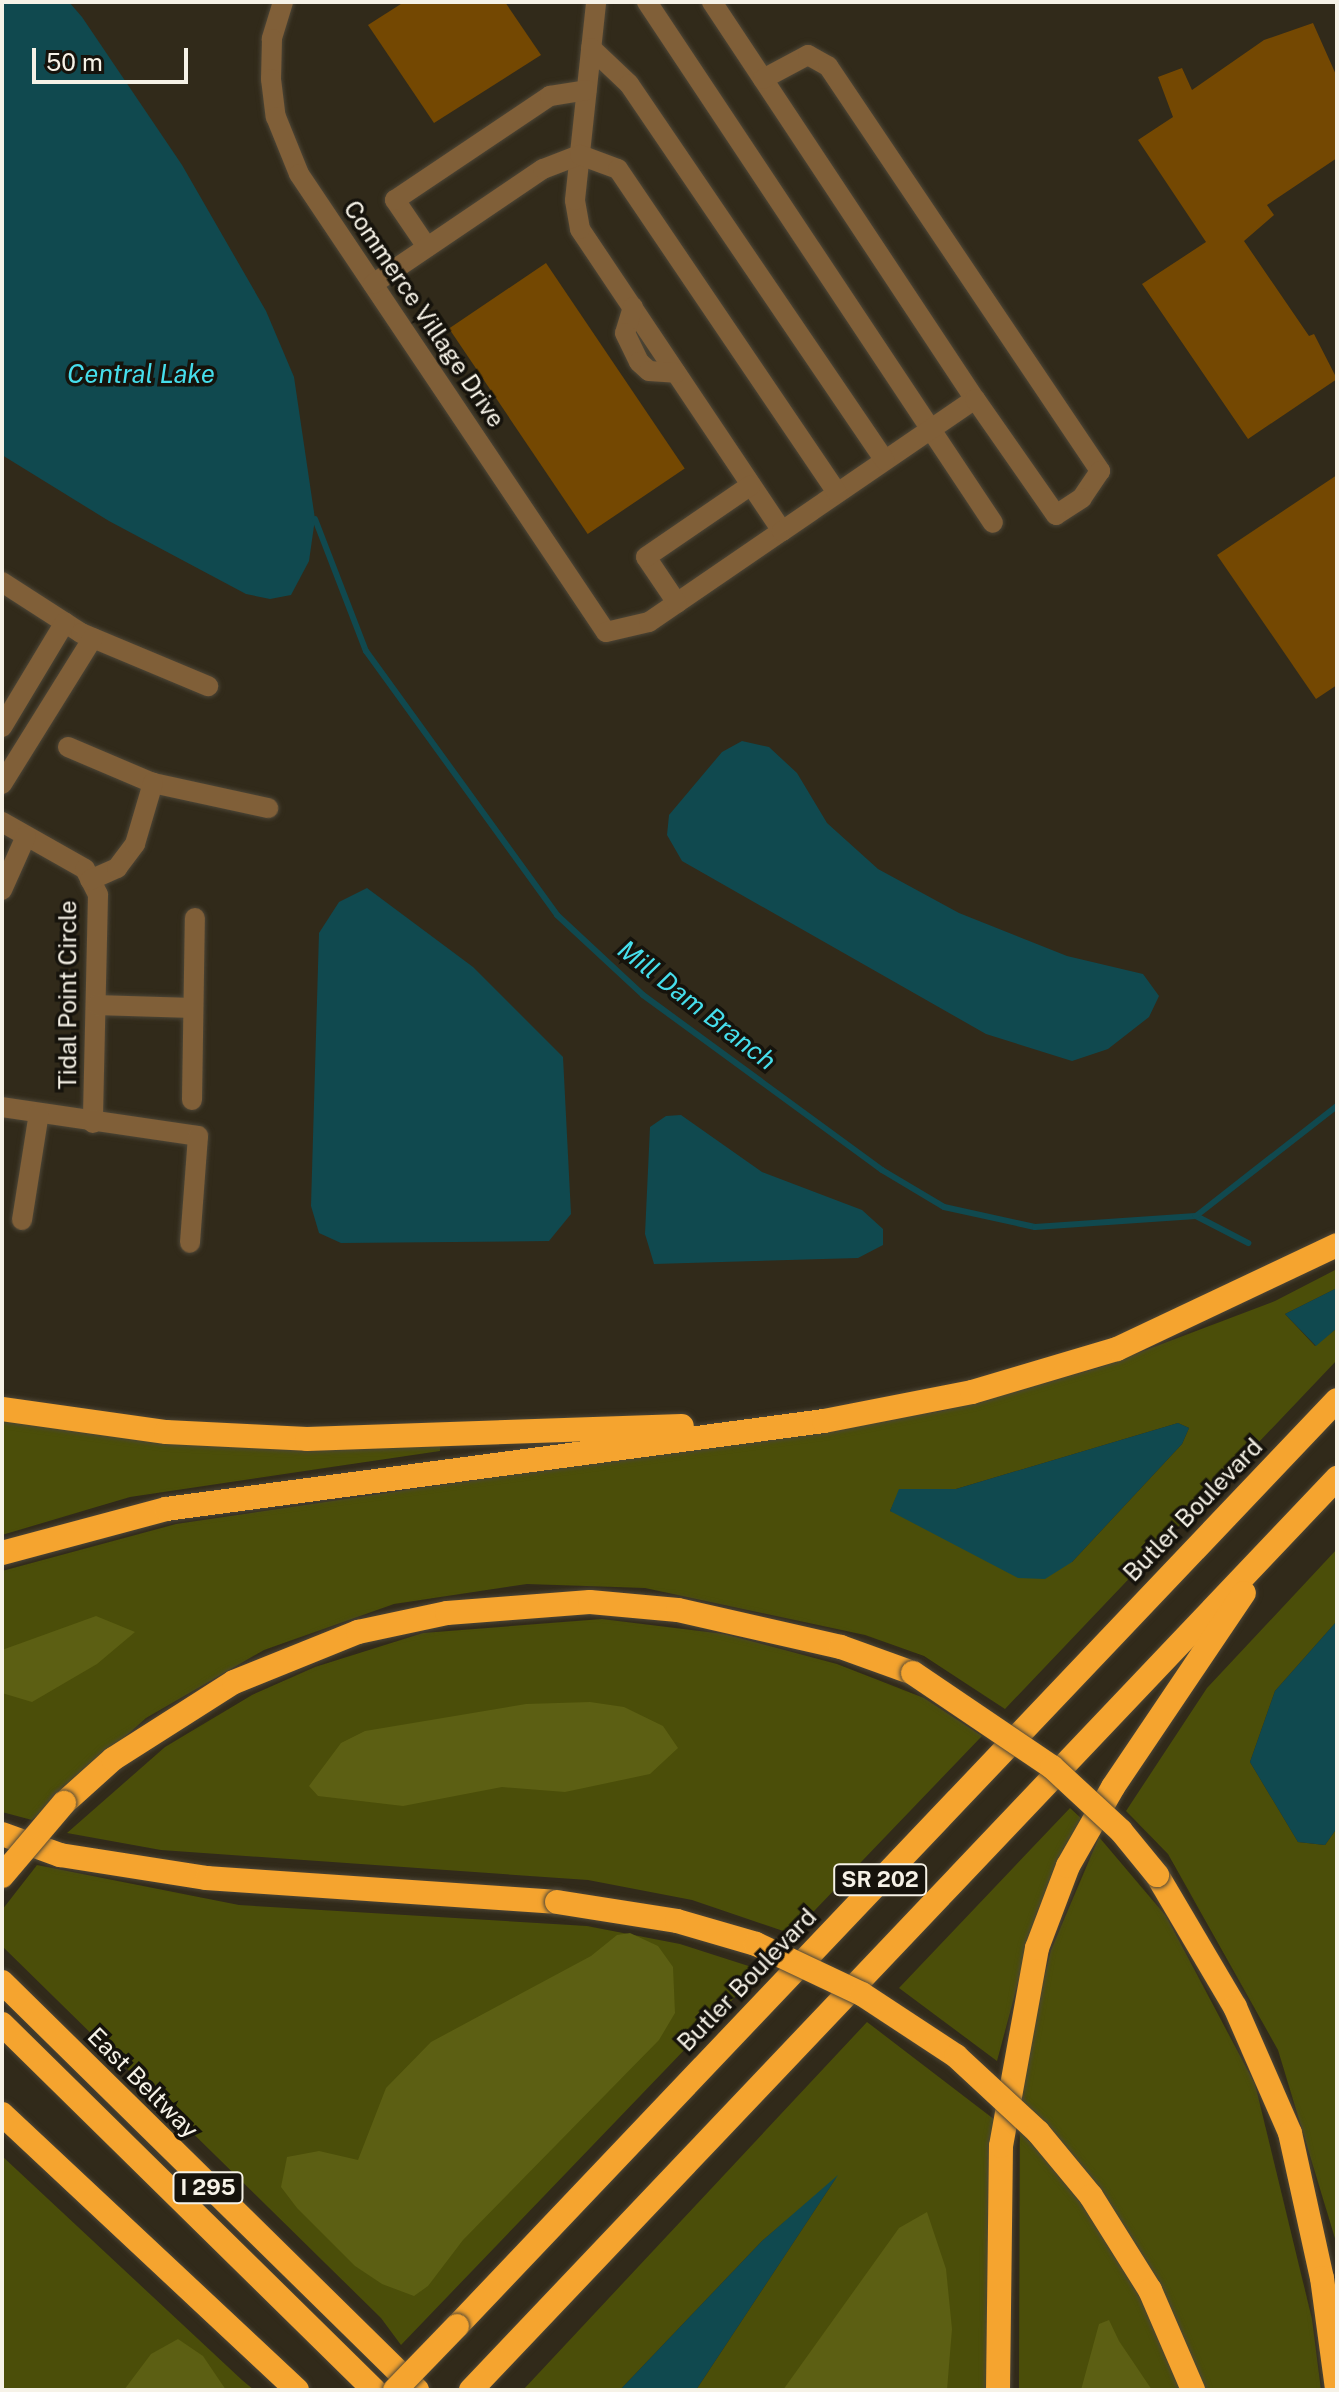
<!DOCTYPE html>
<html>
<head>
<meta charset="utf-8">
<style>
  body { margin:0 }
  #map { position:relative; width:1339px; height:2392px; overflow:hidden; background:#312a1a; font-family:"Public Sans",sans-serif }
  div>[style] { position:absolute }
  .green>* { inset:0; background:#4b4e09 }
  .forest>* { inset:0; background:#5c5f13 }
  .water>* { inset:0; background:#10494f }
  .stream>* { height:6px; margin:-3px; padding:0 3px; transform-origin:3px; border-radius:3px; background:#10494f }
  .building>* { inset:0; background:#744802; transform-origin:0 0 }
  .roads { filter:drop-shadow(0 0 2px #4d4637) drop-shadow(0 0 2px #4d4637) }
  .minor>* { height:20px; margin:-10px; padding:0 10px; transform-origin:10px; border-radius:10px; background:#805f38 }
  .highway>* { height:24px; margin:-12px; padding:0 12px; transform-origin:12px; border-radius:12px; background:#f5a42f }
  .bridges { filter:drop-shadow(0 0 2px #4d4637) drop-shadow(0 0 2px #4d4637) }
  .highway-bridge>* { height:24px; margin:-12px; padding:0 12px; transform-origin:12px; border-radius:12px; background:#f5a42f }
  span { translate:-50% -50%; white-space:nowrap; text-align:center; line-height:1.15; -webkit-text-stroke:7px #16130c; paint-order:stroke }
  .shield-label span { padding:2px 6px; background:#16130c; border:2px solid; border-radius:6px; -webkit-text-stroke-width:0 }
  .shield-label { font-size:22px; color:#f6f2e7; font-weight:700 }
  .street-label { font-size:24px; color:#f6f2e7 }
  .water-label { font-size:26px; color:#46deec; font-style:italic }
  .frame { position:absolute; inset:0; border:4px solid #f6f2e7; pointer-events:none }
  .scale { position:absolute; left:32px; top:48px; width:156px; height:36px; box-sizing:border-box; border:4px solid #f6f2e7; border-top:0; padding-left:10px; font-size:24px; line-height:28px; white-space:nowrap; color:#f6f2e7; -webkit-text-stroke:6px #16130c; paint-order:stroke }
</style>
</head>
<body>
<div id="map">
  <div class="green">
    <div style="clip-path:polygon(evenodd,1337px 1269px,1337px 1288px,1285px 1314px,1315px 1346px,1337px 1328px,1337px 1360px,1005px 1709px,924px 1656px,865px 1635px,645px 1588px,527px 1584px,394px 1604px,264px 1650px,146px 1718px,32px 1820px,2px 1812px,2px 1571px,176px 1524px,942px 1411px,1101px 1367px,1275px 1301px,1337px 1269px,1178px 1423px,1189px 1428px,1182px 1444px,1072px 1562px,890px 1511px,900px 1489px,956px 1489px,1178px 1423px)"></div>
    <div style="clip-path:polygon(2px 1416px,440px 1444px,440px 1451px,130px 1497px,2px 1535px)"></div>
    <div style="clip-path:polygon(1337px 1549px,1337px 1621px,1275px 1691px,1250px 1762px,1298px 1842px,1325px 1845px,1337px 1828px,1337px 2245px,1278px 2050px,1168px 1854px,1126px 1811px,1207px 1688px)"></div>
    <div style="clip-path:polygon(602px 1619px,724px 1634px,837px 1664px,924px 1698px,982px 1736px,792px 1934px,692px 1900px,588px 1880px,161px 1850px,67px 1833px,165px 1747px,252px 1695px,315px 1667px,423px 1633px)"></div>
    <div style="clip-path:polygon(1070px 1808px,1083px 1820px,1037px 1912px,997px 2061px,899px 1988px)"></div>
    <div style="clip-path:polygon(1099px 1837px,1166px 1916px,1255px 2084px,1312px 2319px,1321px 2390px,1019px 2390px,1020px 2073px,1051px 1950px)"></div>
    <div style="clip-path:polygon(37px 1865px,239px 1905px,587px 1926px,680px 1944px,761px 1970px,401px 2345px,381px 2318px,2px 1946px,2px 1910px)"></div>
    <div style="clip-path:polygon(867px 2022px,995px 2120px,991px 2390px,696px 2390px,836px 2178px,762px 2241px,620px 2390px,523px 2390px)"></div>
    <div style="clip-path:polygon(2px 2156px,242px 2380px,254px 2390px,2px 2390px)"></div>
  </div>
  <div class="forest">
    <div style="clip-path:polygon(96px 1616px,135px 1632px,97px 1664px,32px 1702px,2px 1693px,2px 1650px)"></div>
    <div style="clip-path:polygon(590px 1702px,624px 1707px,663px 1726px,678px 1748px,650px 1774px,565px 1792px,502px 1787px,403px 1806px,318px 1796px,309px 1786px,341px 1743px,365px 1731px,526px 1704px)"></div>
    <div style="clip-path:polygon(630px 1933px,658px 1946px,673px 1967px,675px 2013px,659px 2040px,463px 2240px,428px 2286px,414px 2296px,382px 2284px,355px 2266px,297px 2208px,281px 2187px,287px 2157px,319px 2151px,358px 2160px,386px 2088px,431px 2042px,591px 1956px,617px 1935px)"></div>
    <div style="clip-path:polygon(927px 2212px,946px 2269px,952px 2329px,947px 2390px,783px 2390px,899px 2228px)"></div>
    <div style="clip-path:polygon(1109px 2320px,1119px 2341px,1152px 2390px,1081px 2390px,1099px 2324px)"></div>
    <div style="clip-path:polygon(178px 2339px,203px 2356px,226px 2390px,124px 2390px,151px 2354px)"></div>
  </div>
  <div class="water">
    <div style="clip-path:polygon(2px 2px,69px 2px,82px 17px,182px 165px,266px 311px,294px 377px,315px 519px,309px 561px,291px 595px,270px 599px,246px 594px,109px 521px,2px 455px)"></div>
    <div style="clip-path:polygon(742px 741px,769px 747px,797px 773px,827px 823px,878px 869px,959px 913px,1067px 956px,1143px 974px,1159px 996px,1149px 1017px,1108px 1049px,1072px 1061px,986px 1034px,682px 861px,667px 835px,669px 815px,722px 752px)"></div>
    <div style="clip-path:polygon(367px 888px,473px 967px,563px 1057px,571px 1214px,549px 1241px,341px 1243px,319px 1233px,311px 1206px,319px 933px,339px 902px)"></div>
    <div style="clip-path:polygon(681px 1115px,762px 1172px,862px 1210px,883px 1229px,883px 1245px,858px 1258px,654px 1264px,645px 1234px,650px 1127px,666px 1116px)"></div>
    <div style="clip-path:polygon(1337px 1288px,1337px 1328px,1316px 1346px,1285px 1314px)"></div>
    <div style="clip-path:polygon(1178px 1423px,1189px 1428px,1182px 1444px,1072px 1562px,1045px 1579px,1018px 1578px,890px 1511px,899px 1489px,956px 1489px)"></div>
    <div style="clip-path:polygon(1337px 1621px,1337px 1828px,1325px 1845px,1298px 1842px,1250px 1762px,1275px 1691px)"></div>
    <div style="clip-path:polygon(838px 2175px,696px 2390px,620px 2390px,762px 2241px)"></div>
  </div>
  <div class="stream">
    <div style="left:315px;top:519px;width:142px;rotate:68.9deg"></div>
    <div style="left:366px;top:651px;width:326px;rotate:54.1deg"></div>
    <div style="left:557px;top:915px;width:117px;rotate:42.9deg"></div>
    <div style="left:643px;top:995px;width:296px;rotate:36.2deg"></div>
    <div style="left:882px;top:1170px;width:72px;rotate:30.8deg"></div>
    <div style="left:944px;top:1207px;width:93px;rotate:12.4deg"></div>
    <div style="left:1035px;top:1227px;width:161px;rotate:-3.9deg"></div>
    <div style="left:1196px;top:1216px;width:59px;rotate:27.4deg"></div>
    <div style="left:1196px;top:1216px;width:179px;rotate:-38deg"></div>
  </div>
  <div class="building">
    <div style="clip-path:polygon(404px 2px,505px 2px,541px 55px,434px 123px,368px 25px)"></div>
    <div style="clip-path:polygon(1313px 23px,1337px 77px,1337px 158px,1267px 205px,1274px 215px,1244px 241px,1309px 336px,1314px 334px,1337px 379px,1248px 439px,1142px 284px,1206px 242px,1138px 140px,1173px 117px,1158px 77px,1182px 68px,1192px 90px,1264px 40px)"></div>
    <div style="left:546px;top:263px;width:248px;height:117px;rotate:56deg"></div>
    <div style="clip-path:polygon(1337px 475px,1337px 685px,1316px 699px,1217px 555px)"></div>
  </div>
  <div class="roads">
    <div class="minor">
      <div style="left:283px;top:2px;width:39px;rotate:107deg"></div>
      <div style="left:272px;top:39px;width:40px;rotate:91.4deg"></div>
      <div style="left:271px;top:79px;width:38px;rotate:83deg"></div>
      <div style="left:276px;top:117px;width:61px;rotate:68deg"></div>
      <div style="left:299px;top:174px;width:551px;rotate:56.17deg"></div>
      <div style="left:606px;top:632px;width:44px;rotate:-13.1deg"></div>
      <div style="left:649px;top:622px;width:161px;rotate:-34.4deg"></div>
      <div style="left:782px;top:531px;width:363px;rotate:-123.8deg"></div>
      <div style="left:580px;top:229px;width:29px;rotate:-100deg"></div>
      <div style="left:575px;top:200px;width:199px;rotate:-83.9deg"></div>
      <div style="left:647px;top:2px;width:625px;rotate:56.41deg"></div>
      <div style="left:712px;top:2px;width:476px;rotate:56.5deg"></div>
      <div style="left:975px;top:399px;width:234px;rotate:145.6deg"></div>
      <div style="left:591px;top:48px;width:52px;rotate:43.5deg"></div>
      <div style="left:629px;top:84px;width:455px;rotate:55.8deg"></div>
      <div style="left:763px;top:79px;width:51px;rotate:-28.1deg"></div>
      <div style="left:808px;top:55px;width:23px;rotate:29deg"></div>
      <div style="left:828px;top:66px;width:488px;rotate:56.1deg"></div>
      <div style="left:1100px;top:471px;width:32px;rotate:124deg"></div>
      <div style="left:1082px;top:498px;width:31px;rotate:147deg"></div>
      <div style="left:1056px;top:515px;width:141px;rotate:-124.9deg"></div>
      <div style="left:427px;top:247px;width:57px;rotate:-124.2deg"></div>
      <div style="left:395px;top:200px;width:187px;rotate:-33.9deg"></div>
      <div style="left:550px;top:96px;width:37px;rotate:-9deg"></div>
      <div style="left:373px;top:284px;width:205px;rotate:-34.1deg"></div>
      <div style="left:543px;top:169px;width:40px;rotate:-21deg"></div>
      <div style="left:580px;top:155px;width:40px;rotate:20.2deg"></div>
      <div style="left:618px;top:169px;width:391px;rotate:55.9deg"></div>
      <div style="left:633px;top:307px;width:27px;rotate:107deg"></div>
      <div style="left:625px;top:333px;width:32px;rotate:64deg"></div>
      <div style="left:639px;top:362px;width:13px;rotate:42deg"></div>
      <div style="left:649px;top:371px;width:27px;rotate:4deg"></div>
      <div style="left:2px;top:582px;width:94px;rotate:32.8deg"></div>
      <div style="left:81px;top:633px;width:138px;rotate:22.7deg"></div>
      <div style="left:677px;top:603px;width:55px;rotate:-124deg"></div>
      <div style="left:646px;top:557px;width:127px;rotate:-34.4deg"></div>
      <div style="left:2px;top:727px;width:122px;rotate:-59deg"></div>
      <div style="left:68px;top:747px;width:92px;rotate:23deg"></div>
      <div style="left:153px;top:783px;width:118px;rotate:12.3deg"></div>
      <div style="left:2px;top:784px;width:172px;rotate:-58.1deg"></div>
      <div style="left:2px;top:822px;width:95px;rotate:29.5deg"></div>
      <div style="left:85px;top:869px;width:29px;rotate:63deg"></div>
      <div style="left:98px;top:895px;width:228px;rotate:91.3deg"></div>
      <div style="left:90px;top:880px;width:30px;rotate:-24deg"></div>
      <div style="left:117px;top:868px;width:30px;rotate:-53deg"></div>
      <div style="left:135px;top:844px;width:64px;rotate:-73.6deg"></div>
      <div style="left:2px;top:890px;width:59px;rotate:-66deg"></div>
      <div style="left:97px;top:1005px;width:95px;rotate:1.8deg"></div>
      <div style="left:192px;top:1100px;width:182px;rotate:-89.1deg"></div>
      <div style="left:2px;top:1107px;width:198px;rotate:8.4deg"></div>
      <div style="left:198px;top:1136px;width:107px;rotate:94.3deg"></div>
      <div style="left:22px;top:1220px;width:108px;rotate:-81deg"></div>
    </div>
    <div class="highway">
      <div style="left:2px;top:1409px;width:166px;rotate:8deg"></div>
      <div style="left:166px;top:1432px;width:141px;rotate:2.8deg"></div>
      <div style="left:307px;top:1439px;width:375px;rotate:-2deg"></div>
      <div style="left:2px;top:1553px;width:170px;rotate:-15deg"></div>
      <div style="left:166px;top:1509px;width:664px;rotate:-7.62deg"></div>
      <div style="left:824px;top:1421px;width:151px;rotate:-11.1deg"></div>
      <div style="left:972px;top:1392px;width:151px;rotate:-16.5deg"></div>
      <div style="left:1117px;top:1349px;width:243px;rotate:-25.3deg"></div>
      <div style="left:64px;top:1803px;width:66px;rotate:-41.9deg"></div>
      <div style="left:113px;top:1759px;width:143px;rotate:-32.5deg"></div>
      <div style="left:234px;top:1682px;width:134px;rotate:-22deg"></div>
      <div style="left:358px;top:1632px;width:91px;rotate:-12.1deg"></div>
      <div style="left:447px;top:1613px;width:143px;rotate:-4.4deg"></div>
      <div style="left:590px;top:1602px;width:88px;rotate:5.2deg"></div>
      <div style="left:678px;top:1610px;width:167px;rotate:12.8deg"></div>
      <div style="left:841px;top:1647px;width:77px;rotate:19.9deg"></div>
      <div style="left:2px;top:1834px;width:62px;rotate:19.9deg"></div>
      <div style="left:60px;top:1855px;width:149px;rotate:8.9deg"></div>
      <div style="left:207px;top:1878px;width:351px;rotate:3.9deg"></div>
      <div style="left:1157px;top:1875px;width:153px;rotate:59.4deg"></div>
      <div style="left:1235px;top:2007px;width:137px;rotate:66.4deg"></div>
      <div style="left:1290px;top:2133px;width:148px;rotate:77.6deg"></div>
      <div style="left:1322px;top:2278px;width:112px;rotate:82.3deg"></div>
      <div style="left:2px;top:1982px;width:582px;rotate:44.51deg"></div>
      <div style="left:2px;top:2024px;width:522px;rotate:44.53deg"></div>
      <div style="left:2px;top:2114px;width:404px;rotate:43.1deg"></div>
      <div style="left:457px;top:2326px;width:1277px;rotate:-46.46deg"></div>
      <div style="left:471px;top:2390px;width:1258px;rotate:-46.48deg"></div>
      <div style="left:998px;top:2390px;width:244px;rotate:-89.3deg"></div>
      <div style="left:1001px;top:2146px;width:201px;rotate:-79.7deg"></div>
      <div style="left:1037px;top:1948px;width:88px;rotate:-69.3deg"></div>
      <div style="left:1068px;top:1866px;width:91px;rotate:-60.3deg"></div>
      <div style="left:1113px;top:1787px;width:234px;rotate:-56deg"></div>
    </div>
  </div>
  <div class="bridges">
    <div class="highway-bridge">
      <div style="left:913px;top:1673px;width:168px;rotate:34.1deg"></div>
      <div style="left:1052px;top:1767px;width:94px;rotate:42.8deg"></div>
      <div style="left:1121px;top:1831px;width:57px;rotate:50.7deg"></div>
      <div style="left:2px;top:1876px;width:96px;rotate:-49.7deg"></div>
      <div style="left:557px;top:1902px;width:121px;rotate:9deg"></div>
      <div style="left:677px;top:1921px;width:82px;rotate:16.2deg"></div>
      <div style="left:756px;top:1944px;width:117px;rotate:25.3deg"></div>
      <div style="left:862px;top:1994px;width:113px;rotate:33.4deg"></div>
      <div style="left:956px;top:2056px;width:112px;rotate:42.8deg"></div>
      <div style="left:1038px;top:2132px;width:83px;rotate:50.4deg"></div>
      <div style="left:1091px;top:2196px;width:111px;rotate:57.9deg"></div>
      <div style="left:1150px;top:2290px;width:109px;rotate:66.7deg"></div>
      <div style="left:395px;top:2390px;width:89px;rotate:-45.9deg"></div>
    </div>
  </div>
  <div class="shield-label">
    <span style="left:880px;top:1880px">SR 202</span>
    <span style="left:208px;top:2188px">I 295</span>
  </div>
  <div class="street-label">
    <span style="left:424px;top:314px;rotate:56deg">Commerce Village Drive</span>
    <span style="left:68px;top:995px;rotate:-90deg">Tidal Point Circle</span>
    <span style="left:1193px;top:1510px;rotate:-46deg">Butler Boulevard</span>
    <span style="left:747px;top:1980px;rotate:-46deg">Butler Boulevard</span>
    <span style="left:143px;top:2083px;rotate:45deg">East Beltway</span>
  </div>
  <div class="water-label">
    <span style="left:141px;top:374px">Central Lake</span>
    <span style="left:697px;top:1005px;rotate:38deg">Mill Dam Branch</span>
  </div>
  <div class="frame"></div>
  <div class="scale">50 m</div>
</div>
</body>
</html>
